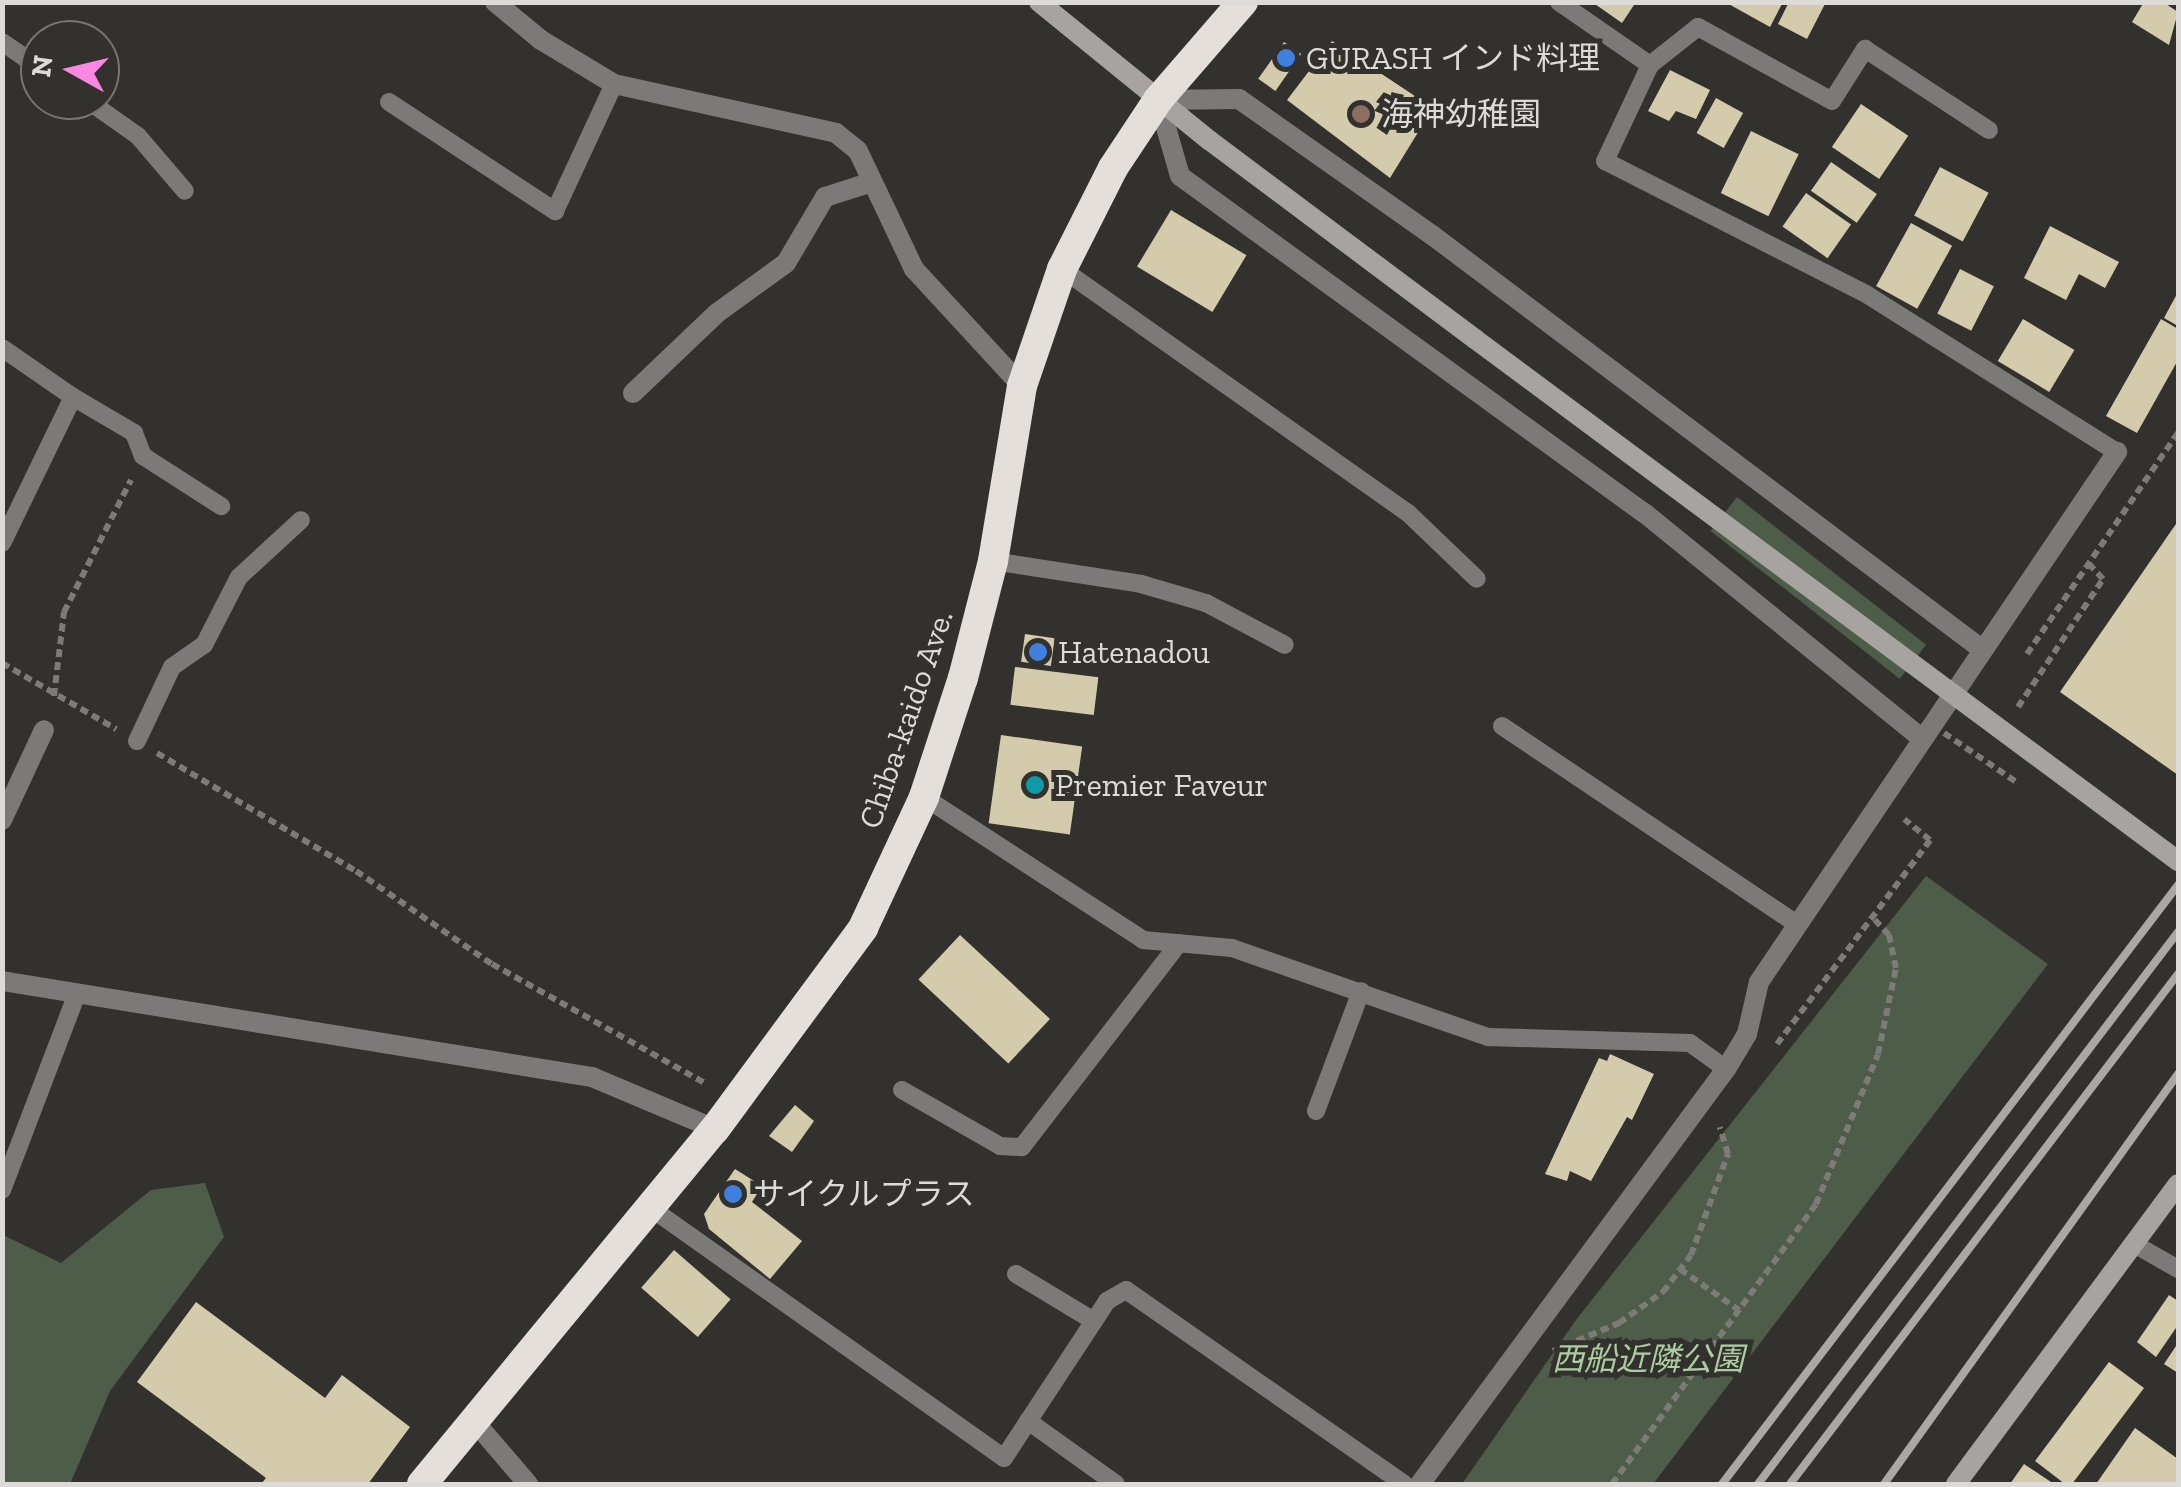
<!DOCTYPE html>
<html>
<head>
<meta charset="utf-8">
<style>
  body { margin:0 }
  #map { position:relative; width:2181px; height:1487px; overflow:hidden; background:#33312d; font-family:"Zilla Slab","Noto Sans JP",serif }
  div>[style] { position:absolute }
  .green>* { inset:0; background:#4e5c4a; transform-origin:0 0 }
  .building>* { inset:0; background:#d4cbad; transform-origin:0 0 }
  .path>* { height:6px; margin-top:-3px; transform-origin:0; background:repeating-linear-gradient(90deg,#7d7b77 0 8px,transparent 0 13px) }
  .lane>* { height:18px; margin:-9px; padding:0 9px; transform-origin:9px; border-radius:9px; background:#7c7a78 }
  .street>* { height:20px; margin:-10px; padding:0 10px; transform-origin:10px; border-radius:10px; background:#7c7a78 }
  .secondary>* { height:20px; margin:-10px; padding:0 10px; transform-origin:10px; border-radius:10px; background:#a6a3a0 }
  .highway>* { height:30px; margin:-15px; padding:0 15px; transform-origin:15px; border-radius:15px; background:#e4dfda }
  .rail>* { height:8px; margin:-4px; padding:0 4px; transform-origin:4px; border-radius:4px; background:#a9a8a5 }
  .path-bridge>* { height:6px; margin-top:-3px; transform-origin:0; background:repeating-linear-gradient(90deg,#7d7b77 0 8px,transparent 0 13px) }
  .secondary-bridge>* { height:20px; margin:-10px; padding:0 10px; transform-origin:10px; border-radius:10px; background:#a6a3a0 }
  .dots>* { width:28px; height:28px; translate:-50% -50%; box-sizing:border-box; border:5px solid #33312d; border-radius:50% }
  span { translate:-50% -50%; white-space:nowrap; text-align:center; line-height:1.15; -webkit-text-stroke:10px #33312d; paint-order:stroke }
  .poi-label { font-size:32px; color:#dcdbd8 }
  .left { translate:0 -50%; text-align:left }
  .street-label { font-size:32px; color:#dcdbd8 }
  .park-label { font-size:32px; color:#abcda1; font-style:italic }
  .frame { position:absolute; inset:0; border:5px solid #dcdbd8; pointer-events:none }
  .north { position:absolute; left:20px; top:20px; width:100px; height:100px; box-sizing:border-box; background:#33312d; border:2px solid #777571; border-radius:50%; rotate:278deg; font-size:28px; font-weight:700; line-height:40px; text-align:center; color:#dcdbd8 }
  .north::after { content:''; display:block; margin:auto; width:35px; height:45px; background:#fc86e3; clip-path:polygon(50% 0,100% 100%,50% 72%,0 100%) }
</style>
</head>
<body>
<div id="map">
  <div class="green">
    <div style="left:1737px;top:497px;width:240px;height:43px;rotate:38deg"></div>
    <div style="clip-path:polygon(1926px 876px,2048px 964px,1653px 1484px,1462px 1484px,1576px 1320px)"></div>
    <div style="clip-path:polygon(205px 1183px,224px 1237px,110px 1391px,70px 1484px,3px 1484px,3px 1235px,61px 1263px,151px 1190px)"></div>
  </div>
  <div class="building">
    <div style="clip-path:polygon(1592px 2px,1636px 2px,1622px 23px)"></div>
    <div style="clip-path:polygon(1725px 2px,1783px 2px,1770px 27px)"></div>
    <div style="clip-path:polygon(1789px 2px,1826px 2px,1807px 39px,1778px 24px)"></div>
    <div style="clip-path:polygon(2144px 2px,2163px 2px,2178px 12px,2169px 45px,2132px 22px)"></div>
    <div style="clip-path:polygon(1332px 41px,1433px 108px,1390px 178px,1287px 100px)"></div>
    <div style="left:1284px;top:42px;width:21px;height:45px;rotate:35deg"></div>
    <div style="clip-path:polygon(1670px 70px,1710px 90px,1696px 119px,1676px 111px,1669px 121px,1648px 111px)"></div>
    <div style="left:1716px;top:98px;width:31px;height:40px;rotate:29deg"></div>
    <div style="left:1861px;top:104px;width:57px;height:52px;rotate:34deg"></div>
    <div style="left:1751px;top:131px;width:53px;height:69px;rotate:26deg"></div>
    <div style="left:1831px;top:162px;width:56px;height:35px;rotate:35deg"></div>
    <div style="left:1940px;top:167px;width:55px;height:55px;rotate:28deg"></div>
    <div style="left:1806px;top:193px;width:55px;height:41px;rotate:35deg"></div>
    <div style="left:1171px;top:210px;width:88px;height:66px;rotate:31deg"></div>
    <div style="left:1911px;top:223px;width:47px;height:72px;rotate:29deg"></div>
    <div style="clip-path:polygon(2050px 226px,2119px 262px,2105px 288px,2079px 274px,2066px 300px,2024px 278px)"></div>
    <div style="left:1960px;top:269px;width:38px;height:50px;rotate:27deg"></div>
    <div style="clip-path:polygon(2178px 292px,2178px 326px,2164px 318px)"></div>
    <div style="left:2023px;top:319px;width:60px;height:49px;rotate:31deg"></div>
    <div style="clip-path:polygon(2161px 319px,2178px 329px,2178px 360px,2137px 433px,2106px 416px)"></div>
    <div style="clip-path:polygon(2178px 521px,2178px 775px,2060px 692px)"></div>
    <div style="left:1025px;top:634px;width:30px;height:28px;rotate:8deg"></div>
    <div style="left:1015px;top:667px;width:84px;height:38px;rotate:7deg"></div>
    <div style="left:1001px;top:735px;width:82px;height:89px;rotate:8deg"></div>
    <div style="left:960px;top:935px;width:123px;height:61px;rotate:43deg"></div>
    <div style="clip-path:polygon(1610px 1054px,1654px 1074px,1632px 1120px,1627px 1117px,1591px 1181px,1570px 1171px,1567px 1181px,1545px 1174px,1599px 1058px,1607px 1061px)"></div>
    <div style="clip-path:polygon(795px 1105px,814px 1121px,792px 1152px,769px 1136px)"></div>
    <div style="clip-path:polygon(735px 1169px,762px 1186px,752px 1202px,802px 1241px,770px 1279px,709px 1229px,704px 1214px)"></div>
    <div style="left:674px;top:1250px;width:75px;height:50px;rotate:41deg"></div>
    <div style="clip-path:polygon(2169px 1295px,2178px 1301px,2178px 1325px,2156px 1357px,2137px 1342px)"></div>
    <div style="clip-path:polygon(196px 1302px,325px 1398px,342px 1375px,410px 1427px,368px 1484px,261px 1484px,266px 1478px,137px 1382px)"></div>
    <div style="clip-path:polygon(2178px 1343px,2178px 1373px,2164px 1364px)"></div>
    <div style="clip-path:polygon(2109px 1362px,2144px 1388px,2072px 1484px,2065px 1484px,2035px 1461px)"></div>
    <div style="clip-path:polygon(2135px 1428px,2178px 1459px,2178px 1484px,2096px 1484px)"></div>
    <div style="clip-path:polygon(2024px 1464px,2054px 1484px,2010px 1484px)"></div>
  </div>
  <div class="path">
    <div style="left:2027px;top:654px;width:268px;rotate:-55.7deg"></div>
    <div style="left:2px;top:663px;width:132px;rotate:30.1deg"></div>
    <div style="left:54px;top:696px;width:85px;rotate:-83.2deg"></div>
    <div style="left:64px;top:612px;width:148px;rotate:-63.1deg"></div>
    <div style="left:2018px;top:707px;width:154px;rotate:-56.4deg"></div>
    <div style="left:2103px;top:579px;width:21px;rotate:-133deg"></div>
    <div style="left:157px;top:753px;width:231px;rotate:30.7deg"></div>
    <div style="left:356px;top:871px;width:165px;rotate:34.4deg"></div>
    <div style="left:492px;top:964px;width:246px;rotate:29.2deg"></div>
    <div style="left:1777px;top:1044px;width:255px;rotate:-53.1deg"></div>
    <div style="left:1930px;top:840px;width:33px;rotate:-141deg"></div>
    <div style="left:1680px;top:1269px;width:72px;rotate:34.8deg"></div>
    <div style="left:1553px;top:1351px;width:72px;rotate:-23deg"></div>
    <div style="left:1619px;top:1323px;width:54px;rotate:-35.2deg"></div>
    <div style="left:1663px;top:1292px;width:46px;rotate:-52.9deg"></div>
    <div style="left:1691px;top:1255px;width:108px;rotate:-69.9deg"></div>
    <div style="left:1728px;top:1154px;width:28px;rotate:-107deg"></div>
    <div style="left:1612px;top:1484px;width:346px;rotate:-53.9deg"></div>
    <div style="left:1816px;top:1204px;width:162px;rotate:-67.5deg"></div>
    <div style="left:1878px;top:1054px;width:88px;rotate:-78.2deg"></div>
    <div style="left:1896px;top:968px;width:34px;rotate:-102deg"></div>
    <div style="left:1889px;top:935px;width:25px;rotate:-133deg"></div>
  </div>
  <div class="lane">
    <div style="left:1559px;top:2px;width:111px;rotate:34.7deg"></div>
    <div style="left:1650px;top:65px;width:106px;rotate:115.1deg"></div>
    <div style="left:1605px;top:161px;width:293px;rotate:27deg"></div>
    <div style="left:1866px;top:294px;width:297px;rotate:32.2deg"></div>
    <div style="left:2px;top:42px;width:46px;rotate:34.4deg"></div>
    <div style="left:1650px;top:65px;width:61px;rotate:-38.4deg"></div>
    <div style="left:1698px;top:27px;width:153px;rotate:28.9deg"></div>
    <div style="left:1832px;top:101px;width:62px;rotate:-57.6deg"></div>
    <div style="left:1865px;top:49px;width:148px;rotate:33.2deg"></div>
    <div style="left:87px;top:100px;width:62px;rotate:35.2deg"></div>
    <div style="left:138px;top:136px;width:72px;rotate:49.5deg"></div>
    <div style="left:389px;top:102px;width:199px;rotate:33.3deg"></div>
    <div style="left:555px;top:211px;width:140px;rotate:-65.1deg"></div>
    <div style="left:1062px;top:269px;width:423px;rotate:35.2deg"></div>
    <div style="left:1408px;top:513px;width:95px;rotate:43.7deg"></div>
    <div style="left:2px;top:348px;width:86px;rotate:34.6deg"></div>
    <div style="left:73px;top:397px;width:162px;rotate:115.9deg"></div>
    <div style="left:73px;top:397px;width:71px;rotate:30.5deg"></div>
    <div style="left:134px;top:433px;width:25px;rotate:69deg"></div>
    <div style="left:143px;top:456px;width:93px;rotate:32.7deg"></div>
    <div style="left:993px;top:561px;width:150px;rotate:8.8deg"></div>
    <div style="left:1141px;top:584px;width:68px;rotate:16.3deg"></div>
    <div style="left:1206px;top:603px;width:89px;rotate:28deg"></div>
    <div style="left:1502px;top:726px;width:355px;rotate:33.9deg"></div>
    <div style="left:137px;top:741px;width:82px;rotate:-64.7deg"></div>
    <div style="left:172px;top:667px;width:39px;rotate:-35deg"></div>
    <div style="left:204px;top:645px;width:76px;rotate:-62.8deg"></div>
    <div style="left:239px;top:577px;width:84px;rotate:-42.6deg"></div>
    <div style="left:924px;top:797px;width:262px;rotate:33.1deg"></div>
    <div style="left:1143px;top:940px;width:89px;rotate:5.1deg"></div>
    <div style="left:1232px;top:948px;width:271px;rotate:19.2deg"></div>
    <div style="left:1488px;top:1037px;width:202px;rotate:1.7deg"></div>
    <div style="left:1690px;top:1043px;width:44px;rotate:35.8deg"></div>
    <div style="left:902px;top:1090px;width:113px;rotate:29.7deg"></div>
    <div style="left:1000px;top:1146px;width:22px;rotate:3deg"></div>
    <div style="left:1022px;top:1147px;width:257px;rotate:-52.4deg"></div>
    <div style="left:1316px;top:1111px;width:128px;rotate:-69.4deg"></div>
    <div style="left:2px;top:1190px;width:210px;rotate:-69.1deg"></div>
    <div style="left:648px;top:1206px;width:436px;rotate:35.3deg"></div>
    <div style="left:1004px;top:1458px;width:188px;rotate:-56.7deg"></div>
    <div style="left:1107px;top:1301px;width:22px;rotate:-30deg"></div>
    <div style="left:1126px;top:1290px;width:339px;rotate:34.9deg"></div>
    <div style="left:2134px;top:1244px;width:51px;rotate:29.6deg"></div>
    <div style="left:1016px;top:1274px;width:91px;rotate:31.1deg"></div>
    <div style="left:1028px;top:1421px;width:108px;rotate:35.6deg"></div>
  </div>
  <div class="street">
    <div style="left:495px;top:2px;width:60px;rotate:39.6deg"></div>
    <div style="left:541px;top:40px;width:85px;rotate:31.1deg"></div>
    <div style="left:614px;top:84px;width:227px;rotate:12.4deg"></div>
    <div style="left:836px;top:133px;width:28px;rotate:39deg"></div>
    <div style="left:858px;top:151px;width:131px;rotate:64.6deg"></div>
    <div style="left:914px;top:269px;width:159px;rotate:47.3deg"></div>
    <div style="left:633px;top:393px;width:116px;rotate:-43.6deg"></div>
    <div style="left:717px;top:313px;width:85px;rotate:-35.9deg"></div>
    <div style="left:786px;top:263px;width:77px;rotate:-59.4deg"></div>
    <div style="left:825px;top:197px;width:49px;rotate:-17.7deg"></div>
    <div style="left:1920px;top:737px;width:355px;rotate:-140.9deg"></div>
    <div style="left:1644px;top:513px;width:573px;rotate:-144.01deg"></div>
    <div style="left:1180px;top:176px;width:79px;rotate:-106.1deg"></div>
    <div style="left:1158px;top:100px;width:81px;rotate:-0.7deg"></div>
    <div style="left:1239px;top:99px;width:236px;rotate:35.2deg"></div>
    <div style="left:1432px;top:235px;width:686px;rotate:37deg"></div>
    <div style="left:2px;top:820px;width:99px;rotate:-65deg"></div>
    <div style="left:2px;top:981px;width:598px;rotate:9.24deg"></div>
    <div style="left:592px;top:1077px;width:134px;rotate:22.9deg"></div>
    <div style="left:474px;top:1421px;width:83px;rotate:49.4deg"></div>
    <div style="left:1420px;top:1484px;width:516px;rotate:-53.6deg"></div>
    <div style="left:1726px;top:1069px;width:41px;rotate:-59deg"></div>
    <div style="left:1747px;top:1034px;width:53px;rotate:-77deg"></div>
    <div style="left:1759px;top:982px;width:640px;rotate:-55.96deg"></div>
  </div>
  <div class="secondary">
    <div style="left:1039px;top:2px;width:219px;rotate:39.1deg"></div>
    <div style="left:1209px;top:140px;width:332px;rotate:36.8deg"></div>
    <div style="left:1956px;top:1484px;width:373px;rotate:-53.5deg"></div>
  </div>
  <div class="highway">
    <div style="left:422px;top:1484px;width:460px;rotate:-50.5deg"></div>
    <div style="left:715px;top:1129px;width:250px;rotate:-53.6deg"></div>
    <div style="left:863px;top:928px;width:145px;rotate:-65deg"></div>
    <div style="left:924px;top:797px;width:125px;rotate:-71.9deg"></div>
    <div style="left:963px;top:678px;width:121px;rotate:-75.6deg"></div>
    <div style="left:993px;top:561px;width:177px;rotate:-80.6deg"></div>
    <div style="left:1022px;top:386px;width:124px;rotate:-71.1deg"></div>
    <div style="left:1062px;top:269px;width:113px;rotate:-63.2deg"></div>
    <div style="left:1113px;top:168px;width:82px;rotate:-56.5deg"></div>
    <div style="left:1158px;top:100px;width:130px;rotate:-49.1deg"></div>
  </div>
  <div class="rail">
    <div style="left:1722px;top:1484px;width:753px;rotate:-52.72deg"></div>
    <div style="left:1758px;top:1484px;width:694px;rotate:-52.73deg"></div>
    <div style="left:1790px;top:1484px;width:641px;rotate:-52.74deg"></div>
    <div style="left:1884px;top:1484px;width:505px;rotate:-54.36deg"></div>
  </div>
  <div class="path-bridge">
    <div style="left:1944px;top:733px;width:86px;rotate:34.1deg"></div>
  </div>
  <div class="secondary-bridge">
    <div style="left:1475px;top:339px;width:876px;rotate:36.6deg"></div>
  </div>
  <div class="dots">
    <div style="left:1286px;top:58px;background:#3f7fe0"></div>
    <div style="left:1361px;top:114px;background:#8d6e63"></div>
    <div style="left:1038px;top:652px;background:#3f7fe0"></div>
    <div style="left:1035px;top:785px;background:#0f9aa8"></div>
    <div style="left:733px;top:1194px;background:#3f7fe0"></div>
  </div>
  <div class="poi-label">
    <span class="left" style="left:1306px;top:58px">GURASH インド料理</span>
    <span class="left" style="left:1381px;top:114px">海神幼稚園</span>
    <span class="left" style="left:1058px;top:652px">Hatenadou</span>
    <span class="left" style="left:1055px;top:785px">Premier Faveur</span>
    <span class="left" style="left:753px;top:1194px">サイクルプラス</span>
  </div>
  <div class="street-label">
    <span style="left:906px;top:719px;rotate:-71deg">Chiba-kaido Ave.</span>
  </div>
  <div class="park-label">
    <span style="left:1648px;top:1359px">西船近隣公園</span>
  </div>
  <div class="frame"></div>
  <div class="north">N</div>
</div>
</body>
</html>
